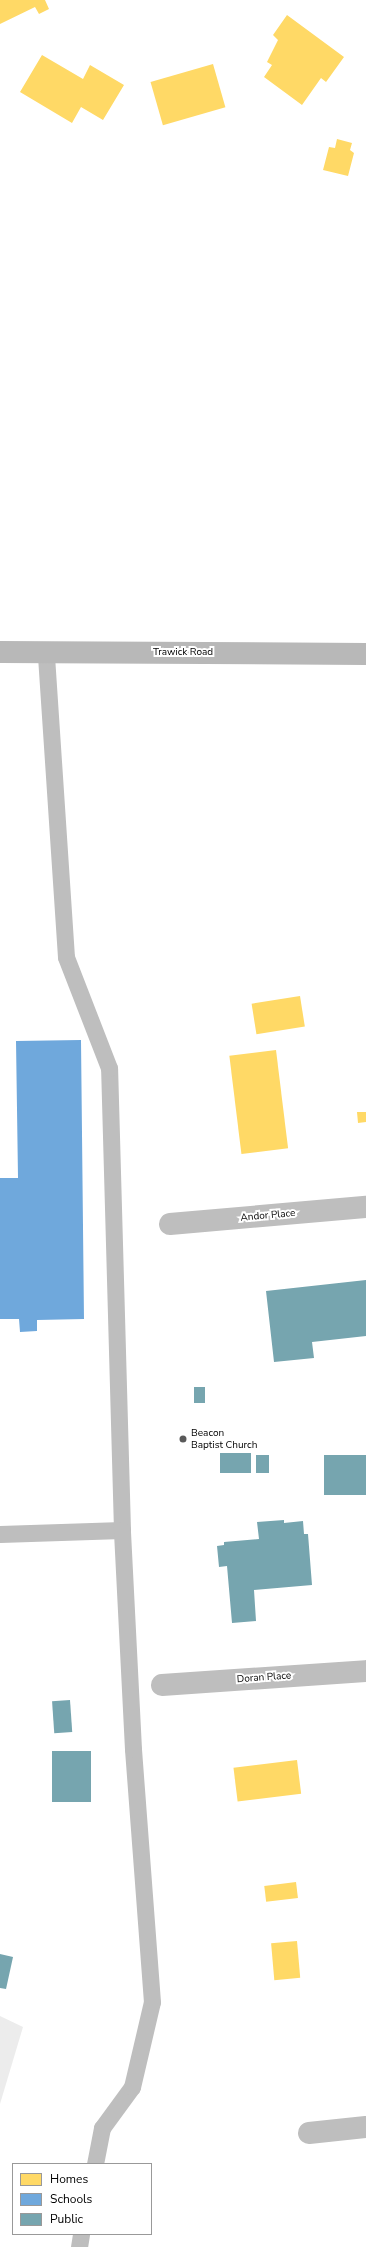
<!DOCTYPE html>
<html>
<head>
<meta charset="utf-8">
<style>
  body { margin:0 }
  #map { position:relative; width:366px; height:2247px; overflow:hidden; background:#fff; font-family:"Nunito Sans",sans-serif }
  div>[style] { position:absolute }
  .green>* { inset:0; background:#ececec }
  .homes>* { inset:0; background:#ffd966; transform-origin:0 0 }
  .schools>* { inset:0; background:#6fa8dc }
  .public>* { inset:0; background:#76a5af; transform-origin:0 0 }
  .lane>* { height:17px; margin:-8.5px; padding:0 8.5px; transform-origin:8.5px; border-radius:8.5px; background:#bebebe }
  .street>* { height:22px; margin:-11px; padding:0 11px; transform-origin:11px; border-radius:11px; background:#bebebe }
  .secondary>* { height:22px; margin:-11px; padding:0 11px; transform-origin:11px; border-radius:11px; background:#b8b8b8 }
  .dots>* { width:11px; height:11px; translate:-50% -50%; box-sizing:border-box; border:2px solid #fff; border-radius:50% }
  span { translate:-50% -50%; white-space:nowrap; text-align:center; line-height:1.15; -webkit-text-stroke:4px #fff; paint-order:stroke }
  .street-label { font-size:10px; color:#000 }
  .poi-label { font-size:10px; color:#000 }
  .left { translate:0 -50%; text-align:left }
  .legend { position:absolute; left:12px; top:2163px; width:140px; height:72px; box-sizing:border-box; background:#fff; border:1px solid #999; margin:0; padding:5px 7px; list-style:none; font-size:12px; color:#000 }
  .legend li { display:flex; align-items:center; gap:8px; height:20px }
  .legend b { width:20px; border:1px solid #999 }
</style>
</head>
<body>
<div id="map">
  <div class="green">
    <div style="clip-path:polygon(0 2016px,23px 2027px,0 2104px)"></div>
  </div>
  <div class="homes">
    <div style="clip-path:polygon(0 0,45px 0,49px 9px,39px 14px,35px 7px,0 24px)"></div>
    <div style="clip-path:polygon(287px 15px,344px 57px,326px 82px,321px 78px,302px 105px,264px 77px,272px 65px,267px 62px,278px 40px,273px 35px)"></div>
    <div style="clip-path:polygon(42px 55px,83px 79px,90px 65px,124px 85px,103px 120px,81px 107px,72px 123px,20px 92px)"></div>
    <div style="left:213px;top:64px;width:45px;height:65px;rotate:74deg"></div>
    <div style="clip-path:polygon(337px 139px,352px 143px,350px 150px,354px 153px,348px 176px,323px 170px,329px 147px,335px 148px)"></div>
    <div style="left:300px;top:996px;width:31px;height:49px;rotate:81deg"></div>
    <div style="left:276px;top:1050px;width:99px;height:47px;rotate:83deg"></div>
    <div style="clip-path:polygon(357px 1112px,366px 1112px,366px 1122px,358px 1123px)"></div>
    <div style="left:297px;top:1760px;width:34px;height:64px;rotate:83deg"></div>
    <div style="left:296px;top:1882px;width:16px;height:32px;rotate:83deg"></div>
    <div style="left:297px;top:1941px;width:37px;height:26px;rotate:85deg"></div>
  </div>
  <div class="schools">
    <div style="clip-path:polygon(81px 1040px,84px 1319px,37px 1320px,37px 1331px,20px 1332px,19px 1319px,0 1319px,0 1178px,18px 1178px,16px 1041px)"></div>
  </div>
  <div class="public">
    <div style="clip-path:polygon(366px 1280px,366px 1336px,312px 1342px,314px 1358px,274px 1362px,266px 1291px)"></div>
    <div style="left:194px;top:1387px;width:11px;height:16px"></div>
    <div style="left:220px;top:1453px;width:31px;height:20px"></div>
    <div style="left:256px;top:1455px;width:13px;height:18px"></div>
    <div style="left:366px;top:1455px;width:40px;height:42px;rotate:90deg"></div>
    <div style="clip-path:polygon(284px 1520px,284px 1523px,303px 1521px,304px 1534px,308px 1534px,312px 1585px,254px 1590px,256px 1621px,232px 1623px,227px 1566px,219px 1567px,217px 1546px,224px 1545px,224px 1542px,259px 1539px,257px 1522px)"></div>
    <div style="left:70px;top:1700px;width:32px;height:18px;rotate:86deg"></div>
    <div style="left:52px;top:1751px;width:39px;height:51px"></div>
    <div style="clip-path:polygon(0 1954px,13px 1957px,6px 1989px,0 1988px)"></div>
  </div>
  <div class="lane">
    <div style="left:0;top:1534px;width:122px;rotate:-1.9deg"></div>
    <div style="left:122px;top:1530px;width:462px;rotate:-91.6deg"></div>
    <div style="left:109px;top:1068px;width:119px;rotate:-111.2deg"></div>
    <div style="left:66px;top:957px;width:306px;rotate:-93.8deg"></div>
    <div style="left:95px;top:2164px;width:37px;rotate:-79deg"></div>
    <div style="left:102px;top:2128px;width:51px;rotate:-53.8deg"></div>
    <div style="left:132px;top:2087px;width:87px;rotate:-76.8deg"></div>
    <div style="left:152px;top:2002px;width:254px;rotate:-94.3deg"></div>
    <div style="left:133px;top:1749px;width:219px;rotate:-92.9deg"></div>
    <div style="left:79px;top:2247px;width:13px;rotate:-81deg"></div>
  </div>
  <div class="street">
    <div style="left:170px;top:1224px;width:197px;rotate:-5deg"></div>
    <div style="left:162px;top:1685px;width:204px;rotate:-3.9deg"></div>
    <div style="left:309px;top:2133px;width:57px;rotate:-6deg"></div>
  </div>
  <div class="secondary">
    <div style="left:0;top:652px;width:366px;rotate:0.3deg"></div>
  </div>
  <div class="dots">
    <div style="left:183px;top:1439px;background:#595959"></div>
  </div>
  <div class="street-label">
    <span style="left:183px;top:653px">Trawick Road</span>
    <span style="left:268px;top:1216px;rotate:-5deg">Andor Place</span>
    <span style="left:264px;top:1678px;rotate:-4deg">Doran Place</span>
  </div>
  <div class="poi-label">
    <span class="left" style="left:191px;top:1439px">Beacon<br>Baptist Church</span>
  </div>
  <ul class="legend">
  <li><b style="height:11px;background:#ffd966"></b>Homes</li>
  <li><b style="height:11px;background:#6fa8dc"></b>Schools</li>
  <li><b style="height:11px;background:#76a5af"></b>Public</li>
  </ul>
</div>
</body>
</html>
